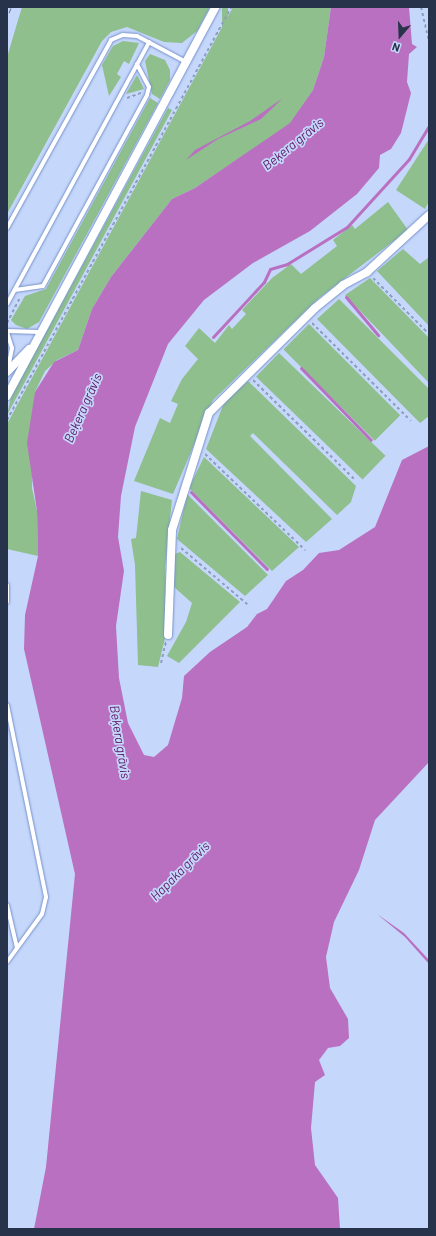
<!DOCTYPE html>
<html>
<head>
<meta charset="utf-8">
<style>
  body { margin:0 }
  #map { position:relative; width:436px; height:1236px; overflow:hidden; background:#c5d7fb; font-family:Barlow,sans-serif }
  div>[style] { position:absolute }
  .green>* { inset:0; background:#8ebf8d; transform-origin:0 0 }
  .water>* { inset:0; background:#ba70c1 }
  .stream>* { height:3px; margin:-1.5px; padding:0 1.5px; transform-origin:1.5px; border-radius:1.5px; background:#ba70c1 }
  .path>* { height:2px; margin-top:-1px; transform-origin:0; background:repeating-linear-gradient(90deg,#8e9ebd 0 3px,transparent 0 6px) }
  .roads { filter:drop-shadow(0 0 1px #7691ca) drop-shadow(0 0 1px #7691ca) }
  .service>* { height:4px; margin:-2px; padding:0 2px; transform-origin:2px; border-radius:2px; background:#fff }
  .minor>* { height:8px; margin:-4px; padding:0 4px; transform-origin:4px; border-radius:4px; background:#fff }
  .rail>* { height:4.5px; margin-top:-2.25px; transform-origin:0; background:repeating-linear-gradient(90deg,#c5d7fb 0 9px,#63718d 0 18px); box-sizing:border-box; border-block:1px solid #63718d }
  .shaded-wall>* { inset:0; background:#4a7191 }
  span { translate:-50% -50%; white-space:nowrap; text-align:center; line-height:1.15; -webkit-text-stroke:3.5px #c5d7fb; paint-order:stroke }
  .water-label { font-size:13px; color:#5e1964; font-style:italic }
  .frame { position:absolute; inset:0; border:8px solid #27334a; pointer-events:none }
  .north { position:absolute; left:380px; top:16px; width:40px; height:40px; -webkit-text-stroke:3px #c5d7fb; paint-order:stroke; rotate:199deg; font-size:11px; font-weight:700; line-height:16px; text-align:center; color:#27334a }
  .north::after { content:''; display:block; margin:auto; width:14px; height:18px; background:#27334a; clip-path:polygon(50% 0,100% 100%,50% 72%,0 100%) }
</style>
</head>
<body>
<div id="map">
  <div class="green">
    <div style="clip-path:polygon(22px 7px,210px 7px,197px 31px,182px 43px,164px 42px,127px 27px,111px 32px,102px 41px,7px 214px,7px 57px)"></div>
    <div style="left:222px;top:7px;width:6px;height:110px"></div>
    <div style="clip-path:polygon(233px 7px,331px 7px,324px 57px,313px 90px,290px 124px,195px 188px,172px 199px,111px 277px,92px 309px,78px 350px,57px 360px,45px 371px,35px 392px,32px 488px,37px 511px,38px 556px,7px 549px,7px 424px)"></div>
    <div style="clip-path:polygon(123px 41px,139px 43px,129px 64px,124px 61px,117px 74px,121px 77px,109px 96px,102px 65px,113px 46px)"></div>
    <div style="clip-path:polygon(150px 54px,165px 60px,170px 70px,170px 80px,160px 99px,152px 94px,145px 61px)"></div>
    <div style="clip-path:polygon(137px 75px,144px 89px,126px 94px)"></div>
    <div style="clip-path:polygon(150px 98px,158px 103px,39px 322px,27px 329px,16px 325px,11px 320px,25px 296px,46px 289px)"></div>
    <div style="clip-path:polygon(168px 108px,172px 110px,7px 415px,11px 397px)"></div>
    <div style="clip-path:polygon(429px 139px,429px 201px,425px 209px,396px 190px)"></div>
    <div style="clip-path:polygon(388px 202px,408px 230px,319px 298px,213px 400px,173px 494px,134px 481px,160px 418px,170px 423px,178px 404px,171px 401px,182px 379px,198px 359px,185px 346px,199px 328px,215px 343px,229px 325px,232px 329px,246px 314px,242px 310px,272px 278px,291px 264px,301px 274px,337px 246px,333px 240px,352px 225px,355px 229px)"></div>
    <div style="clip-path:polygon(403px 249px,420px 264px,429px 257px,429px 326px,377px 271px)"></div>
    <div style="clip-path:polygon(370px 278px,429px 338px,429px 383px,345px 295px)"></div>
    <div style="clip-path:polygon(339px 299px,429px 389px,429px 416px,420px 423px,317px 319px)"></div>
    <div style="left:309px;top:324px;width:129px;height:36px;rotate:45deg"></div>
    <div style="left:279px;top:353px;width:148px;height:33px;rotate:44deg"></div>
    <div style="clip-path:polygon(248px 381px,356px 486px,351px 502px,337px 515px,253px 433px,250px 436px,332px 519px,306px 542px,206px 449px,224px 403px)"></div>
    <div style="clip-path:polygon(204px 457px,299px 547px,272px 571px,189px 488px)"></div>
    <div style="clip-path:polygon(141px 491px,172px 500px,165px 567px,167px 630px,158px 667px,138px 665px,135px 565px,131px 539px,136px 538px)"></div>
    <div style="clip-path:polygon(187px 494px,268px 575px,245px 596px,177px 539px)"></div>
    <div style="clip-path:polygon(180px 552px,240px 602px,179px 663px,167px 656px,186px 622px,192px 603px,174px 587px,175px 554px)"></div>
  </div>
  <div class="water">
    <div style="clip-path:polygon(331px 7px,409px 7px,412px 44px,417px 47px,409px 54px,407px 82px,411px 93px,401px 133px,391px 149px,380px 155px,379px 168px,357px 194px,310px 231px,253px 263px,204px 300px,168px 344px,135px 427px,121px 496px,118px 537px,124px 571px,116px 626px,119px 678px,128px 723px,144px 755px,154px 757px,168px 745px,182px 698px,184px 676px,210px 652px,247px 627px,257px 614px,267px 609px,286px 581px,303px 570px,319px 553px,339px 550px,375px 527px,402px 460px,429px 446px,429px 762px,375px 820px,359px 870px,334px 922px,326px 957px,330px 988px,348px 1019px,349px 1038px,340px 1046px,328px 1048px,319px 1060px,325px 1075px,315px 1082px,311px 1128px,315px 1165px,338px 1198px,340px 1229px,34px 1229px,46px 1167px,75px 874px,24px 649px,25px 615px,38px 556px,37px 511px,27px 443px,35px 392px,54px 362px,78px 350px,92px 309px,111px 277px,172px 199px,195px 188px,290px 123px,313px 90px,324px 57px)"></div>
    <div style="clip-path:polygon(283px 98px,261px 119px,218px 139px,186px 160px,195px 150px,250px 121px)"></div>
    <div style="clip-path:polygon(377px 914px,404px 933px,429px 960px,429px 964px,405px 937px)"></div>
  </div>
  <div class="stream">
    <div style="left:346px;top:297px;width:50px;rotate:49.9deg"></div>
    <div style="left:213px;top:337px;width:75px;rotate:-47.2deg"></div>
    <div style="left:264px;top:282px;width:14px;rotate:-65deg"></div>
    <div style="left:270px;top:269px;width:18px;rotate:-16deg"></div>
    <div style="left:287px;top:264px;width:70px;rotate:-31.7deg"></div>
    <div style="left:347px;top:227px;width:92px;rotate:-47.6deg"></div>
    <div style="left:409px;top:159px;width:39px;rotate:-59deg"></div>
    <div style="left:301px;top:368px;width:100px;rotate:45.8deg"></div>
    <div style="left:191px;top:492px;width:108px;rotate:45.4deg"></div>
  </div>
  <div class="path">
    <div style="left:421px;top:7px;width:35px;rotate:77deg"></div>
    <div style="left:429px;top:84px;width:11px;rotate:90deg"></div>
    <div style="left:127px;top:98px;width:15px;rotate:-20deg"></div>
    <div style="left:373px;top:278px;width:79px;rotate:45deg"></div>
    <div style="left:7px;top:323px;width:27px;rotate:-63deg"></div>
    <div style="left:312px;top:323px;width:139px;rotate:44.7deg"></div>
    <div style="left:253px;top:380px;width:143px;rotate:44.4deg"></div>
    <div style="left:7px;top:420px;width:470px;rotate:-61.5deg"></div>
    <div style="left:205px;top:454px;width:139px;rotate:43.8deg"></div>
    <div style="left:181px;top:548px;width:87px;rotate:40.3deg"></div>
    <div style="left:161px;top:663px;width:22px;rotate:-77deg"></div>
  </div>
  <div class="roads">
    <div class="service">
      <div style="left:7px;top:228px;width:215px;rotate:-61deg"></div>
      <div style="left:111px;top:40px;width:13px;rotate:-23deg"></div>
      <div style="left:123px;top:35px;width:14px;rotate:4deg"></div>
      <div style="left:137px;top:36px;width:55px;rotate:28deg"></div>
      <div style="left:15px;top:290px;width:28px;rotate:-8deg"></div>
      <div style="left:43px;top:286px;width:217px;rotate:-61.4deg"></div>
      <div style="left:147px;top:95px;width:8px;rotate:-76deg"></div>
      <div style="left:149px;top:87px;width:26px;rotate:-118deg"></div>
      <div style="left:7px;top:304px;width:298px;rotate:-61.5deg"></div>
      <div style="left:7px;top:331px;width:32px;rotate:2deg"></div>
      <div style="left:7px;top:332px;width:17px;rotate:73deg"></div>
      <div style="left:12px;top:348px;width:20px;rotate:101deg"></div>
      <div style="left:7px;top:585px;width:17px;rotate:90deg"></div>
      <div style="left:7px;top:705px;width:196px;rotate:78.5deg"></div>
      <div style="left:46px;top:897px;width:17px;rotate:103deg"></div>
      <div style="left:42px;top:914px;width:59px;rotate:126.1deg"></div>
      <div style="left:7px;top:905px;width:44px;rotate:76.9deg"></div>
    </div>
    <div class="minor">
      <div style="left:7px;top:372px;width:32px;rotate:-46deg"></div>
      <div style="left:7px;top:396px;width:442px;rotate:-61.8deg"></div>
      <div style="left:168px;top:635px;width:105px;rotate:-87.8deg"></div>
      <div style="left:172px;top:530px;width:123px;rotate:-72.5deg"></div>
      <div style="left:209px;top:413px;width:149px;rotate:-44.7deg"></div>
      <div style="left:315px;top:308px;width:36px;rotate:-39deg"></div>
      <div style="left:343px;top:285px;width:27px;rotate:-28deg"></div>
      <div style="left:367px;top:272px;width:84px;rotate:-42.6deg"></div>
    </div>
  </div>
  <div class="rail">
    <div style="left:7px;top:12px;width:5px;rotate:-68deg"></div>
  </div>
  <div class="shaded-wall">
    <div style="clip-path:polygon(7px 552px,8px 556px,7px 561px)"></div>
  </div>
  <div class="water-label">
    <span style="left:293px;top:144px;rotate:-39deg">Beķera grāvis</span>
    <span style="left:83px;top:408px;rotate:-66deg">Beķera grāvis</span>
    <span style="left:120px;top:742px;rotate:81deg">Beķera grāvis</span>
    <span style="left:180px;top:871px;rotate:-45deg">Hapaka grāvis</span>
  </div>
  <div class="frame"></div>
  <div class="north">N</div>
</div>
</body>
</html>
